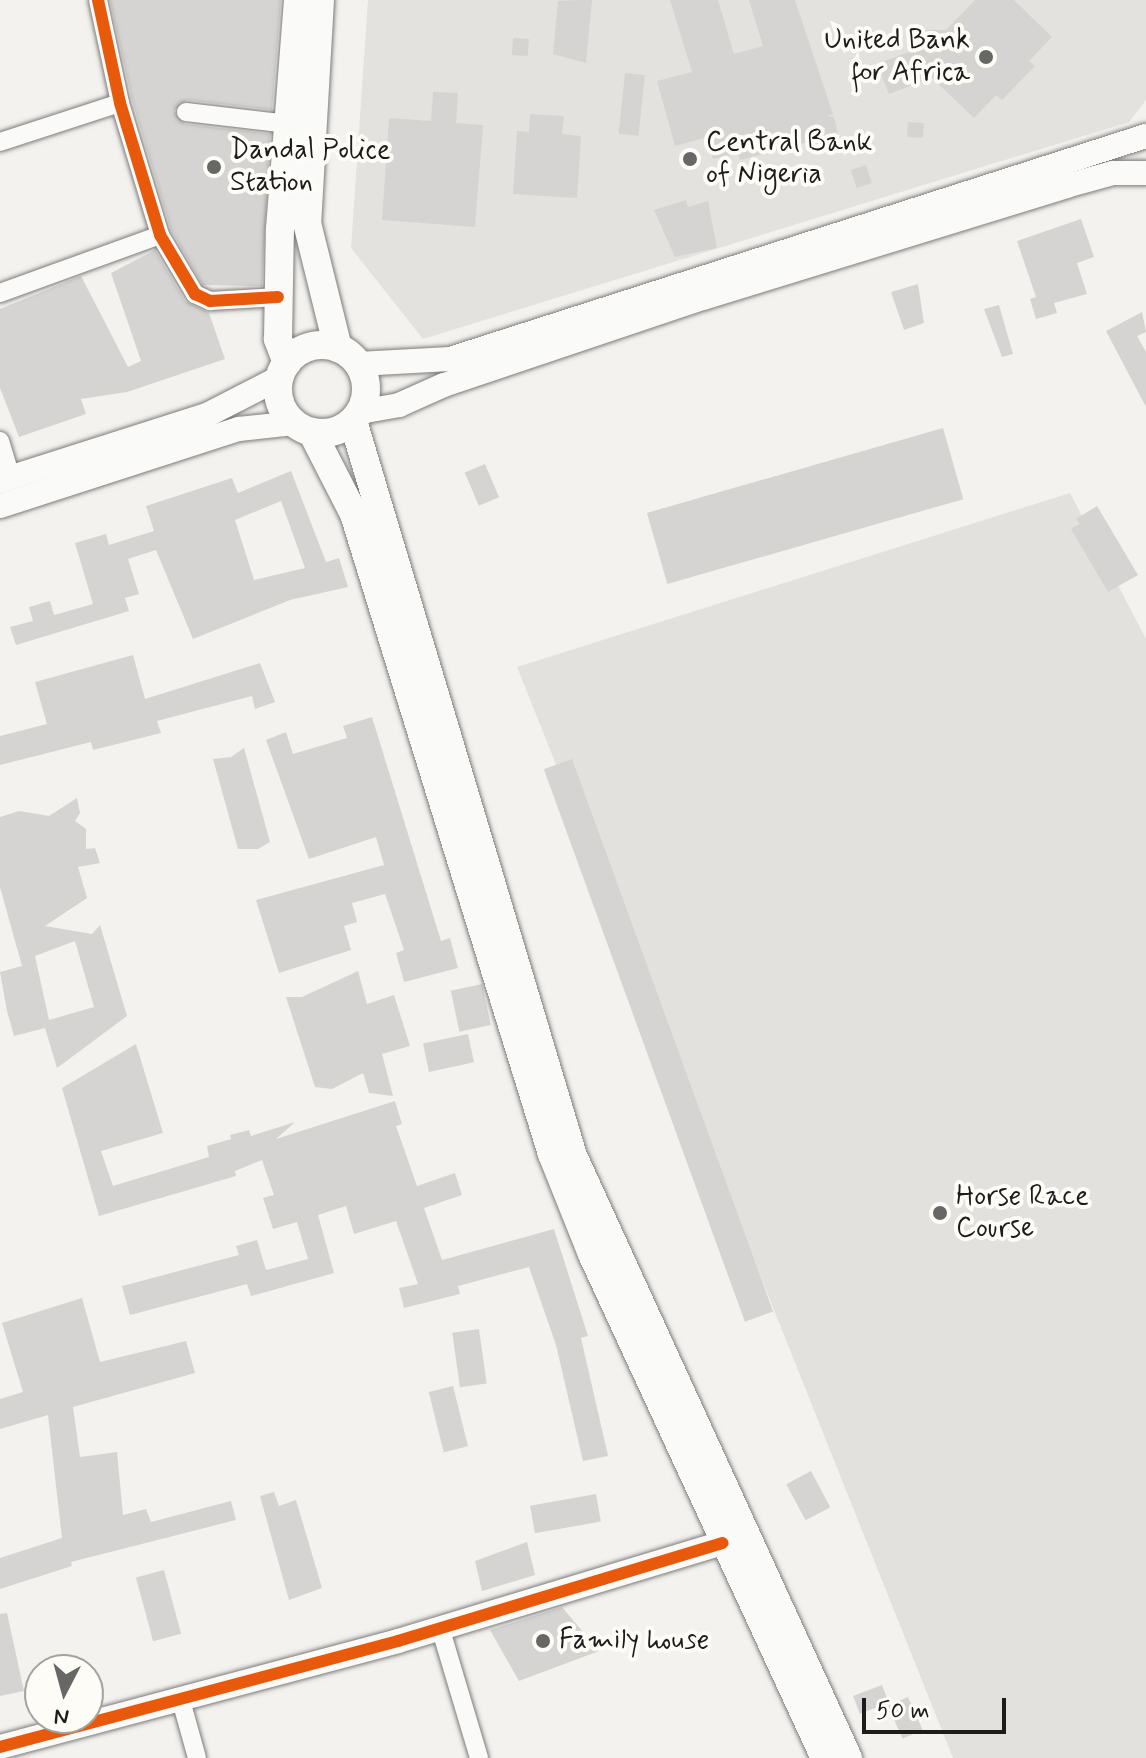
<!DOCTYPE html>
<html>
<head>
<meta charset="utf-8">
<style>
  body { margin:0 }
  #map { position:relative; width:1146px; height:1758px; overflow:hidden; background:#f3f2ef; font-family:Mynerve,sans-serif }
  div>[style] { position:absolute }
  .built>* { inset:0; background:#e3e2de }
  .green>* { inset:0; background:#e2e1dd }
  .building>* { inset:0; background:#d5d4d2; transform-origin:0 0 }
  .roads { filter:drop-shadow(0 0 2px #7d7c7b) drop-shadow(0 0 2px #7d7c7b) }
  .street>* { height:18px; margin:-9px; padding:0 9px; transform-origin:9px; border-radius:9px; background:#fafaf8 }
  .secondary>* { height:24px; margin:-12px; padding:0 12px; transform-origin:12px; border-radius:12px; background:#fafaf8 }
  .primary>* { height:28px; margin:-14px; padding:0 14px; transform-origin:14px; border-radius:14px; background:#fafaf8 }
  .primary>.ring { margin:-14px; padding:0; box-sizing:content-box; background:none; border:28px solid #fafaf8; border-radius:50% }
  .cycleway>* { height:12px; margin:-6px; padding:0 6px; transform-origin:6px; border-radius:6px; background:#e8590c }
  .dots>* { width:22px; height:22px; translate:-50% -50%; box-sizing:border-box; border:4px solid #fdfcf7; border-radius:50% }
  span { translate:-50% -50%; white-space:nowrap; text-align:center; line-height:1.15; -webkit-text-stroke:8px #fdfcf7; paint-order:stroke }
  .poi-label { font-size:28px; color:#1c1c1c }
  .right { translate:-100% -50%; text-align:right }
  .left { translate:0 -50%; text-align:left }
  .north { position:absolute; left:24px; top:1654px; width:80px; height:80px; box-sizing:border-box; background:#fdfcf7; border:2px solid #a3a29f; border-radius:50%; rotate:186deg; font-size:22px; font-weight:700; line-height:32px; text-align:center; color:#1c1c1c }
  .north::after { content:''; display:block; margin:auto; width:28px; height:36px; background:#676766; clip-path:polygon(50% 0,100% 100%,50% 72%,0 100%) }
  .scale { position:absolute; left:862px; top:1698px; width:144px; height:36px; box-sizing:border-box; border:4px solid #1c1c1c; border-top:0; padding-left:10px; font-size:24px; line-height:28px; white-space:nowrap; color:#1c1c1c; -webkit-text-stroke:6px #fdfcf7; paint-order:stroke }
</style>
</head>
<body>
<div id="map">
  <div class="built">
    <div style="clip-path:polygon(368px 0,1146px 0,1146px 100px,1129px 122px,423px 339px,351px 248px)"></div>
  </div>
  <div class="green">
    <div style="clip-path:polygon(1070px 493px,1146px 639px,1146px 1758px,953px 1758px,517px 667px)"></div>
  </div>
  <div class="building">
    <div style="clip-path:polygon(110px 0,281px 0,272px 110px,187px 100px,174px 111px,185px 124px,270px 134px,262px 286px,203px 285px,171px 230px,132px 100px)"></div>
    <div style="clip-path:polygon(576px 0,592px 0,586px 63px,553px 54px,558px 1px)"></div>
    <div style="clip-path:polygon(670px 0,718px 0,734px 54px,763px 46px,749px 0,795px 0,833px 114px,827px 116px,834px 117px,838px 134px,740px 160px,738px 153px,713px 159px,707px 137px,675px 146px,657px 81px,692px 72px)"></div>
    <div style="clip-path:polygon(975px 0,1014px 0,1052px 37px,1029px 61px,1035px 66px,1002px 100px,996px 95px,974px 118px,932px 78px,889px 94px,877px 64px,914px 50px,914px 30px,946px 30px)"></div>
    <div style="left:513px;top:38px;width:16px;height:17px;rotate:4deg"></div>
    <div style="left:625px;top:73px;width:20px;height:61px;rotate:6deg"></div>
    <div style="clip-path:polygon(433px 92px,458px 93px,456px 123px,483px 125px,475px 227px,382px 220px,389px 118px,431px 121px)"></div>
    <div style="clip-path:polygon(530px 114px,564px 116px,562px 134px,581px 136px,577px 198px,513px 194px,517px 131px,529px 132px)"></div>
    <div style="left:908px;top:122px;width:16px;height:15px;rotate:4deg"></div>
    <div style="left:866px;top:165px;width:19px;height:16px;rotate:72deg"></div>
    <div style="clip-path:polygon(686px 200px,688px 207px,708px 201px,717px 248px,675px 257px,654px 210px)"></div>
    <div style="clip-path:polygon(1081px 219px,1094px 257px,1077px 263px,1087px 294px,1054px 303px,1057px 313px,1036px 319px,1030px 299px,1036px 297px,1017px 241px)"></div>
    <div style="clip-path:polygon(155px 250px,185px 301px,209px 313px,225px 359px,127px 392px,81px 399px,86px 414px,19px 437px,0 388px,0 309px,81px 276px,128px 367px,141px 361px,111px 273px)"></div>
    <div style="clip-path:polygon(918px 284px,924px 323px,904px 330px,891px 292px)"></div>
    <div style="clip-path:polygon(999px 305px,1013px 354px,1002px 357px,984px 309px)"></div>
    <div style="clip-path:polygon(1142px 312px,1146px 332px,1137px 336px,1146px 352px,1146px 407px,1106px 331px)"></div>
    <div style="left:943px;top:428px;width:74px;height:308px;rotate:74deg"></div>
    <div style="left:485px;top:464px;width:36px;height:22px;rotate:67deg"></div>
    <div style="clip-path:polygon(evenodd,291px 471px,326px 562px,339px 558px,348px 587px,290px 600px,193px 639px,156px 550px,128px 559px,139px 594px,125px 598px,129px 611px,16px 645px,10px 627px,33px 621px,29px 607px,50px 601px,54px 615px,93px 604px,75px 543px,106px 534px,109px 545px,154px 531px,146px 506px,232px 478px,238px 493px,291px 471px,281px 501px,305px 568px,254px 580px,235px 520px,281px 501px)"></div>
    <div style="clip-path:polygon(1097px 506px,1138px 575px,1108px 592px,1071px 529px,1080px 524px,1076px 519px)"></div>
    <div style="clip-path:polygon(133px 655px,145px 699px,260px 663px,275px 702px,255px 709px,252px 696px,157px 721px,161px 733px,93px 750px,91px 742px,0 765px,0 736px,47px 724px,35px 682px)"></div>
    <div style="clip-path:polygon(372px 717px,441px 941px,450px 938px,458px 968px,404px 982px,396px 953px,404px 950px,385px 894px,352px 903px,357px 922px,344px 926px,351px 950px,279px 973px,256px 900px,384px 865px,376px 837px,309px 859px,266px 740px,286px 732px,293px 754px,347px 738px,343px 726px)"></div>
    <div style="clip-path:polygon(244px 748px,270px 842px,258px 849px,238px 849px,213px 759px,231px 757px)"></div>
    <div style="left:572px;top:759px;width:588px;height:30px;rotate:70deg"></div>
    <div style="clip-path:polygon(evenodd,77px 798px,80px 813px,75px 821px,86px 829px,86px 849px,95px 848px,100px 863px,78px 867px,87px 898px,45px 926px,92px 934px,100px 925px,127px 1016px,57px 1068px,45px 1028px,14px 1036px,7px 1011px,0 972px,22px 966px,0 887px,0 817px,19px 811px,49px 816px,77px 798px,75px 941px,94px 1007px,49px 1020px,35px 956px,75px 941px)"></div>
    <div style="clip-path:polygon(358px 971px,367px 1004px,394px 995px,410px 1046px,382px 1054px,393px 1096px,369px 1093px,363px 1073px,332px 1089px,315px 1087px,286px 997px,302px 997px)"></div>
    <div style="left:482px;top:984px;width:42px;height:32px;rotate:78deg"></div>
    <div style="left:468px;top:1034px;width:29px;height:46px;rotate:78deg"></div>
    <div style="clip-path:polygon(136px 1044px,163px 1133px,101px 1151px,113px 1186px,209px 1157px,207px 1146px,231px 1139px,230px 1135px,249px 1130px,251px 1136px,295px 1122px,276px 1139px,395px 1101px,402px 1124px,396px 1126px,417px 1186px,455px 1173px,462px 1195px,424px 1208px,442px 1260px,554px 1229px,588px 1336px,581px 1338px,608px 1456px,583px 1461px,556px 1345px,529px 1267px,458px 1286px,460px 1294px,404px 1308px,399px 1288px,418px 1284px,396px 1221px,354px 1234px,346px 1206px,318px 1215px,334px 1273px,251px 1296px,247px 1284px,130px 1315px,122px 1286px,239px 1255px,236px 1246px,257px 1240px,266px 1270px,308px 1259px,297px 1222px,273px 1229px,263px 1198px,274px 1195px,262px 1160px,235px 1171px,236px 1176px,99px 1216px,62px 1088px)"></div>
    <div style="clip-path:polygon(82px 1298px,100px 1362px,186px 1341px,195px 1373px,73px 1407px,80px 1457px,117px 1452px,123px 1515px,146px 1509px,151px 1522px,231px 1501px,236px 1520px,71px 1562px,72px 1566px,0 1589px,0 1558px,62px 1538px,48px 1415px,0 1429px,0 1399px,23px 1392px,2px 1323px)"></div>
    <div style="left:479px;top:1329px;width:55px;height:27px;rotate:82deg"></div>
    <div style="left:453px;top:1386px;width:62px;height:25px;rotate:76deg"></div>
    <div style="left:811px;top:1471px;width:41px;height:28px;rotate:62deg"></div>
    <div style="clip-path:polygon(274px 1492px,279px 1506px,296px 1500px,322px 1588px,289px 1600px,260px 1496px)"></div>
    <div style="left:596px;top:1494px;width:28px;height:67px;rotate:80deg"></div>
    <div style="clip-path:polygon(527px 1542px,535px 1575px,482px 1591px,475px 1561px)"></div>
    <div style="left:164px;top:1570px;width:66px;height:29px;rotate:75deg"></div>
    <div style="clip-path:polygon(562px 1607px,599px 1651px,519px 1681px,490px 1630px)"></div>
    <div style="clip-path:polygon(7px 1613px,24px 1691px,0 1696px,0 1614px)"></div>
    <div style="left:882px;top:1685px;width:19px;height:31px;rotate:69deg"></div>
    <div style="left:908px;top:1697px;width:36px;height:22px;rotate:66deg"></div>
  </div>
  <div class="roads">
    <div class="street">
      <div style="left:98px;top:0;width:105px;rotate:77.9deg"></div>
      <div style="left:120px;top:103px;width:138px;rotate:73.1deg"></div>
      <div style="left:160px;top:235px;width:69px;rotate:59.3deg"></div>
      <div style="left:195px;top:294px;width:17px;rotate:25deg"></div>
      <div style="left:210px;top:301px;width:68px;rotate:-3.4deg"></div>
      <div style="left:186px;top:112px;width:103px;rotate:6.7deg"></div>
      <div style="left:0;top:142px;width:126px;rotate:-18deg"></div>
      <div style="left:0;top:293px;width:170px;rotate:-19.9deg"></div>
      <div style="left:0;top:441px;width:39px;rotate:73deg"></div>
      <div style="left:440px;top:1627px;width:137px;rotate:73.4deg"></div>
      <div style="left:180px;top:1697px;width:63px;rotate:74.4deg"></div>
    </div>
    <div class="secondary">
      <div style="left:358px;top:364px;width:92px;rotate:-3.1deg"></div>
      <div style="left:450px;top:359px;width:731px;rotate:-17.77deg"></div>
      <div style="left:360px;top:412px;width:40px;rotate:-10deg"></div>
      <div style="left:399px;top:405px;width:49px;rotate:-24deg"></div>
      <div style="left:444px;top:385px;width:273px;rotate:-18.6deg"></div>
      <div style="left:703px;top:298px;width:380px;rotate:-17.1deg"></div>
      <div style="left:1066px;top:186px;width:49px;rotate:-15.5deg"></div>
      <div style="left:1113px;top:173px;width:33px"></div>
      <div style="left:0;top:481px;width:217px;rotate:-17.7deg"></div>
      <div style="left:207px;top:415px;width:81px;rotate:-27.2deg"></div>
      <div style="left:0;top:506px;width:251px;rotate:-17.9deg"></div>
      <div style="left:239px;top:429px;width:55px;rotate:-6.2deg"></div>
      <div style="left:0;top:1747px;width:412px;rotate:-14.9deg"></div>
      <div style="left:398px;top:1641px;width:339px;rotate:-16.8deg"></div>
    </div>
    <div class="primary">
      <div style="left:320px;top:0;width:223px;rotate:93.3deg"></div>
      <div style="left:307px;top:223px;width:129px;rotate:76.1deg"></div>
      <div class="ring" style="left:278px;top:345px;width:60px;height:60px"></div>
      <div style="left:287px;top:363px;width:26px;rotate:-111deg"></div>
      <div style="left:278px;top:339px;width:110px;rotate:-89deg"></div>
      <div style="left:280px;top:229px;width:230px;rotate:-85.5deg"></div>
      <div style="left:353px;top:421px;width:767px;rotate:73.34deg"></div>
      <div style="left:573px;top:1156px;width:662px;rotate:65.45deg"></div>
      <div style="left:312px;top:432px;width:92px;rotate:62.9deg"></div>
      <div style="left:354px;top:514px;width:670px;rotate:72.81deg"></div>
      <div style="left:552px;top:1154px;width:108px;rotate:68.2deg"></div>
      <div style="left:592px;top:1254px;width:555px;rotate:65.19deg"></div>
    </div>
  </div>
  <div class="cycleway">
    <div style="left:98px;top:0;width:105px;rotate:77.9deg"></div>
    <div style="left:120px;top:103px;width:138px;rotate:73.1deg"></div>
    <div style="left:160px;top:235px;width:69px;rotate:59.3deg"></div>
    <div style="left:195px;top:294px;width:17px;rotate:25deg"></div>
    <div style="left:210px;top:301px;width:68px;rotate:-3.4deg"></div>
    <div style="left:0;top:1747px;width:412px;rotate:-14.9deg"></div>
    <div style="left:398px;top:1641px;width:339px;rotate:-16.8deg"></div>
  </div>
  <div class="dots">
    <div style="left:986px;top:57px;background:#676766"></div>
    <div style="left:690px;top:159px;background:#676766"></div>
    <div style="left:214px;top:167px;background:#676766"></div>
    <div style="left:940px;top:1213px;background:#676766"></div>
    <div style="left:543px;top:1641px;background:#676766"></div>
  </div>
  <div class="poi-label">
    <span class="right" style="left:970px;top:57px">United Bank<br>for Africa</span>
    <span class="left" style="left:706px;top:159px">Central Bank<br>of Nigeria</span>
    <span class="left" style="left:230px;top:167px">Dandal Police<br>Station</span>
    <span class="left" style="left:956px;top:1213px">Horse Race<br>Course</span>
    <span class="left" style="left:559px;top:1641px">Family house</span>
  </div>
  <div class="north">N</div>
  <div class="scale">50 m</div>
</div>
</body>
</html>
